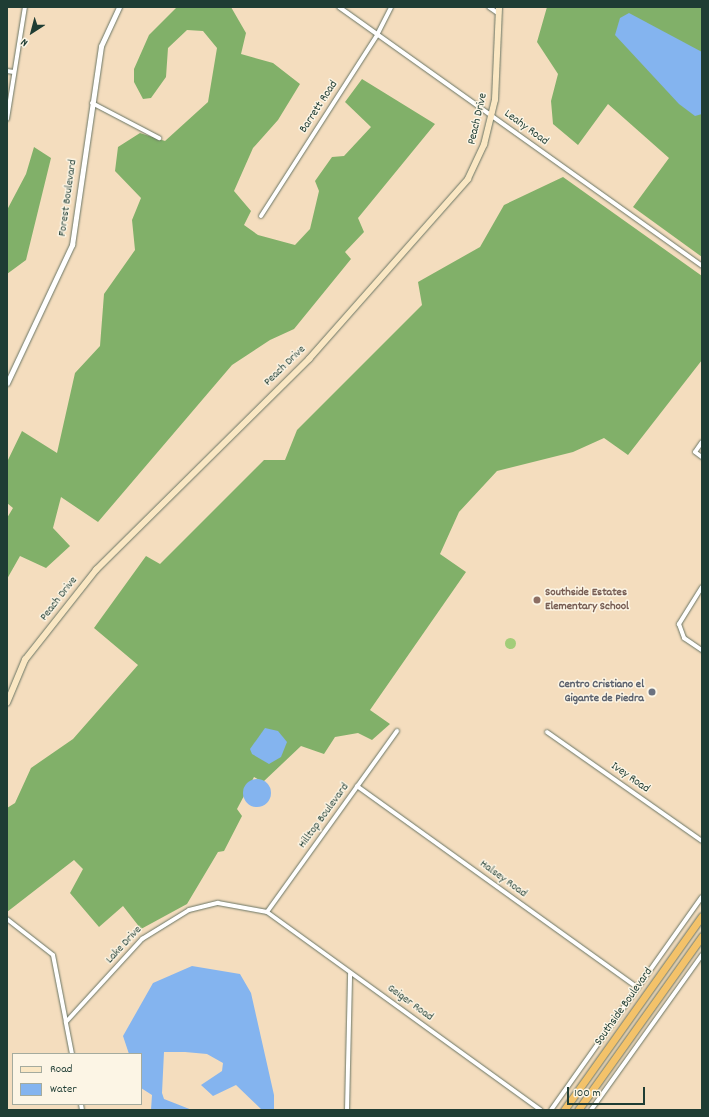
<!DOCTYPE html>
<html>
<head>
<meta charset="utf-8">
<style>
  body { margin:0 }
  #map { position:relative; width:709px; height:1117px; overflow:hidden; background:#f4ddbe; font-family:Dekko,sans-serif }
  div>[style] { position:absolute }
  .green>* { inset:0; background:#a2cd79 }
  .round { border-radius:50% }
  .forest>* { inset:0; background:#81b069 }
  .water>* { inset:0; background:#84b4ef }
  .roads { filter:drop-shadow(0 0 1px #6a7564) drop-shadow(0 0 1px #6a7564) }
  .minor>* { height:4px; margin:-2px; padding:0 2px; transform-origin:2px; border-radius:2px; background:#fff }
  .tertiary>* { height:5px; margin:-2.5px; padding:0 2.5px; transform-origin:2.5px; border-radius:2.5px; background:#fff }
  .secondary>* { height:5.5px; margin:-2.75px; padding:0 2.75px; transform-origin:2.75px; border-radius:2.75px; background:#fae7c3 }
  .trunk>* { height:7px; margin:-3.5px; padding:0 3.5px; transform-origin:3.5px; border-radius:3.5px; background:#f3c26a }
  .dots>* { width:11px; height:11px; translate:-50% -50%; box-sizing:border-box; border:2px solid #fcf5e5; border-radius:50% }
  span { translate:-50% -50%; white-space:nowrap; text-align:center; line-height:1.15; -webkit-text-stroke:3px #fcf5e5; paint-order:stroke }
  .street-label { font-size:12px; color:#1f3d34 }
  .education-label { font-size:12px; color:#785e54; font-weight:700 }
  .left { translate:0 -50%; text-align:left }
  .worship-label { font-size:12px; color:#5b616d; font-weight:700 }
  .right { translate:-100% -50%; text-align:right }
  .frame { position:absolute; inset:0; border:8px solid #1f3d34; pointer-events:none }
  .legend { position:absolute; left:12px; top:1053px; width:130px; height:52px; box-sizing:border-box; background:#fcf5e5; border:1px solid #a4ab9e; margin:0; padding:5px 7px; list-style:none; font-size:12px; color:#1f3d34 }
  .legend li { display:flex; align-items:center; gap:8px; height:20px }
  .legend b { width:20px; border:1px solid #a4ab9e }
  .north { position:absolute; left:12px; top:12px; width:40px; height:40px; -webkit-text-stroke:3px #fcf5e5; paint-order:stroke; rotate:216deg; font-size:11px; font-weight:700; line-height:16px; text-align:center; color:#1f3d34 }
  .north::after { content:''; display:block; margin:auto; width:14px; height:18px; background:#1f3d34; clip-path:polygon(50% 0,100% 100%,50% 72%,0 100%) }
  .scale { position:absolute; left:567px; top:1087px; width:78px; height:18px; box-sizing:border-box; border:2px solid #1f3d34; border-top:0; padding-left:5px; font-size:12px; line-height:14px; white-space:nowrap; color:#1f3d34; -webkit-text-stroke:3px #fcf5e5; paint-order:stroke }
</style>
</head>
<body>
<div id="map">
  <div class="green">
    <div class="round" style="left:504.5px;top:637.5px;width:11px;height:11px"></div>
  </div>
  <div class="forest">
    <div style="clip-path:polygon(177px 7px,231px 7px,246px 33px,241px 54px,273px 63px,300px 84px,278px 120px,253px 148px,234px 191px,251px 211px,244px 225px,258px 235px,295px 245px,310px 229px,319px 191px,315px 181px,332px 157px,344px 156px,371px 127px,345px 102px,362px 79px,435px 124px,358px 218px,364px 232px,345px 252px,351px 259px,294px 329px,270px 340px,232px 365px,98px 522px,61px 497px,53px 528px,70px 546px,46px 568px,20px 556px,7px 579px,7px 518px,13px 508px,7px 503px,7px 462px,22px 431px,57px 453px,75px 373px,100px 346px,104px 294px,135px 250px,132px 220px,141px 198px,115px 171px,118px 147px,140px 133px,165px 141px,208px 102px,217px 48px,203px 31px,187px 30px,168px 48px,166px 77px,151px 98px,143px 99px,134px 82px,134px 69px,149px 35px)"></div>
    <div style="clip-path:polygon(547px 7px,702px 7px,702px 257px,633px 207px,669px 158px,608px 104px,578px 145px,553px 124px,551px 101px,558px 74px,537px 42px)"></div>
    <div style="clip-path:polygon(34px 147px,51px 158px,26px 260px,7px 274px,7px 210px,26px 174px)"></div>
    <div style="clip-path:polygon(563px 177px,702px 276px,702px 360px,628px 455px,604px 438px,573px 452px,497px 471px,459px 512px,440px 554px,466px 572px,370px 710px,390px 724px,372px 740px,358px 733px,335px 737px,324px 754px,301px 746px,263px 782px,254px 777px,237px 809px,242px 816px,224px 851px,218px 852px,187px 904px,141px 929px,123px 906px,99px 927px,70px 893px,83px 869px,74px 860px,7px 912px,7px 808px,15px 803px,31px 768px,73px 739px,138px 665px,94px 628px,146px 556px,160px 564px,264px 460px,285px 460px,297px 430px,422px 305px,418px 282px,480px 247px,504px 205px)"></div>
  </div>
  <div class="water">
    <div style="clip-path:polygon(629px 13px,702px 52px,702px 114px,695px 116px,679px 104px,615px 35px,620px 18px)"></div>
    <div style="clip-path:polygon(265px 728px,278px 731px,287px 742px,281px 757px,269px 764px,252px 754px,250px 749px)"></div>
    <div class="round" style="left:243px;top:779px;width:28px;height:28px"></div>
    <div style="clip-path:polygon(192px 966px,240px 974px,251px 993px,274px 1095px,274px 1110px,262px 1110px,236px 1085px,213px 1096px,201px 1085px,222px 1071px,223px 1063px,207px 1054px,185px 1052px,164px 1052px,162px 1093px,164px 1099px,192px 1110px,151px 1110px,152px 1095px,141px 1088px,141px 1054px,129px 1054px,123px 1036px,153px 983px)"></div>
  </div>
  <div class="roads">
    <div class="minor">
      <div style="left:339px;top:7px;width:446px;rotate:35.5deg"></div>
      <div style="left:489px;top:7px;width:12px;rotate:35deg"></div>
      <div style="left:7px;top:71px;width:7px;rotate:8deg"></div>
      <div style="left:92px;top:103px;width:76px;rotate:27.6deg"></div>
      <div style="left:7px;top:119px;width:113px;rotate:-80.9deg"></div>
      <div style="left:261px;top:216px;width:215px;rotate:-57.3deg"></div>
      <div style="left:377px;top:35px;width:31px;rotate:-63deg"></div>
      <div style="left:702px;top:442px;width:12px;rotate:125deg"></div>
      <div style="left:695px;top:452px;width:9px;rotate:36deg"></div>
      <div style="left:702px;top:587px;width:44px;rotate:121.9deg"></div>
      <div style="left:679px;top:624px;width:15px;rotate:70deg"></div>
      <div style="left:684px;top:638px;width:22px;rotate:34deg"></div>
      <div style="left:547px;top:732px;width:189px;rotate:35.1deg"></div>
      <div style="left:357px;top:786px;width:346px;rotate:35.7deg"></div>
      <div style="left:267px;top:912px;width:223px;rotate:-54.3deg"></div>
      <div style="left:7px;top:919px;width:58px;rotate:38deg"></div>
      <div style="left:53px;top:955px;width:68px;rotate:79deg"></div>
      <div style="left:72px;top:1054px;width:33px;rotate:-101deg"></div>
      <div style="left:66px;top:1022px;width:113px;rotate:-47.5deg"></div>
      <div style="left:142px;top:939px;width:55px;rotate:-31.7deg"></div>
      <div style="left:189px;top:910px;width:30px;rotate:-14deg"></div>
      <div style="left:218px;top:903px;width:50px;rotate:10.4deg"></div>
      <div style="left:267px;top:912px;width:338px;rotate:35.9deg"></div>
      <div style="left:81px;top:1104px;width:6px;rotate:81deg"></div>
      <div style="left:347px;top:1110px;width:137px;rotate:-88.7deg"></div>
      <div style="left:551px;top:1110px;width:261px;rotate:-54.7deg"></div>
      <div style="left:591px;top:1110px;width:191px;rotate:-54.4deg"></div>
    </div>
    <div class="tertiary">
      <div style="left:7px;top:383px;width:153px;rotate:-64.8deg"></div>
      <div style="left:72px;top:245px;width:201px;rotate:-81.7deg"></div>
      <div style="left:101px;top:46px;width:43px;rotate:-65.2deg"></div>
    </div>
    <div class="secondary">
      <div style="left:7px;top:703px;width:47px;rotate:-67.3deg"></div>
      <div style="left:25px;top:660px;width:115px;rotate:-51.7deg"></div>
      <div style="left:96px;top:570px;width:300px;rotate:-44.7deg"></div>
      <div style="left:309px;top:359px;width:240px;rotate:-48.5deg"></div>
      <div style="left:468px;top:179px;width:38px;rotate:-65deg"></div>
      <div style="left:484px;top:145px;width:46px;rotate:-76.3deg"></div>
      <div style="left:495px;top:100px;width:93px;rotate:-87.5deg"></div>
    </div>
    <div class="trunk">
      <div style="left:564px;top:1110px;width:238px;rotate:-54.6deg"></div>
      <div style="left:578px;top:1110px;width:214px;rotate:-54.5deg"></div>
    </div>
  </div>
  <div class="dots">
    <div style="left:537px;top:600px;background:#8d6e63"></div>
    <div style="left:652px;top:692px;background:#6b7280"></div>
  </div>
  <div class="street-label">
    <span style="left:319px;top:107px;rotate:-57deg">Barrett Road</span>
    <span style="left:478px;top:119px;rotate:-77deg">Peach Drive</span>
    <span style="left:526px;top:128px;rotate:36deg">Leahy Road</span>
    <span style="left:68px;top:198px;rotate:-82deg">Forest Boulevard</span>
    <span style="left:285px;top:366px;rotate:-44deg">Peach Drive</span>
    <span style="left:59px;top:599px;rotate:-52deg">Peach Drive</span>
    <span style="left:630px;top:778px;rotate:35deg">Ivey Road</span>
    <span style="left:324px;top:816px;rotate:-54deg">Hilltop Boulevard</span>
    <span style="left:503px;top:879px;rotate:36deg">Halsey Road</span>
    <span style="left:124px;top:945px;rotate:-47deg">Lake Drive</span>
    <span style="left:410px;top:1003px;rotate:36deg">Geiger Road</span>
    <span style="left:624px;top:1007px;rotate:-55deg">Southside Boulevard</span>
  </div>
  <div class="education-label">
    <span class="left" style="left:545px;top:600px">Southside Estates<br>Elementary School</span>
  </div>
  <div class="worship-label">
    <span class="right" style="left:644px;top:692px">Centro Cristiano el<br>Gigante de Piedra</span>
  </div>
  <div class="frame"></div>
  <ul class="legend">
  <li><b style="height:5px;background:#fae7c3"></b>Road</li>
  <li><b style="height:11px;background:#84b4ef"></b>Water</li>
  </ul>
  <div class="north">N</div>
  <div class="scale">100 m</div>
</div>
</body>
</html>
